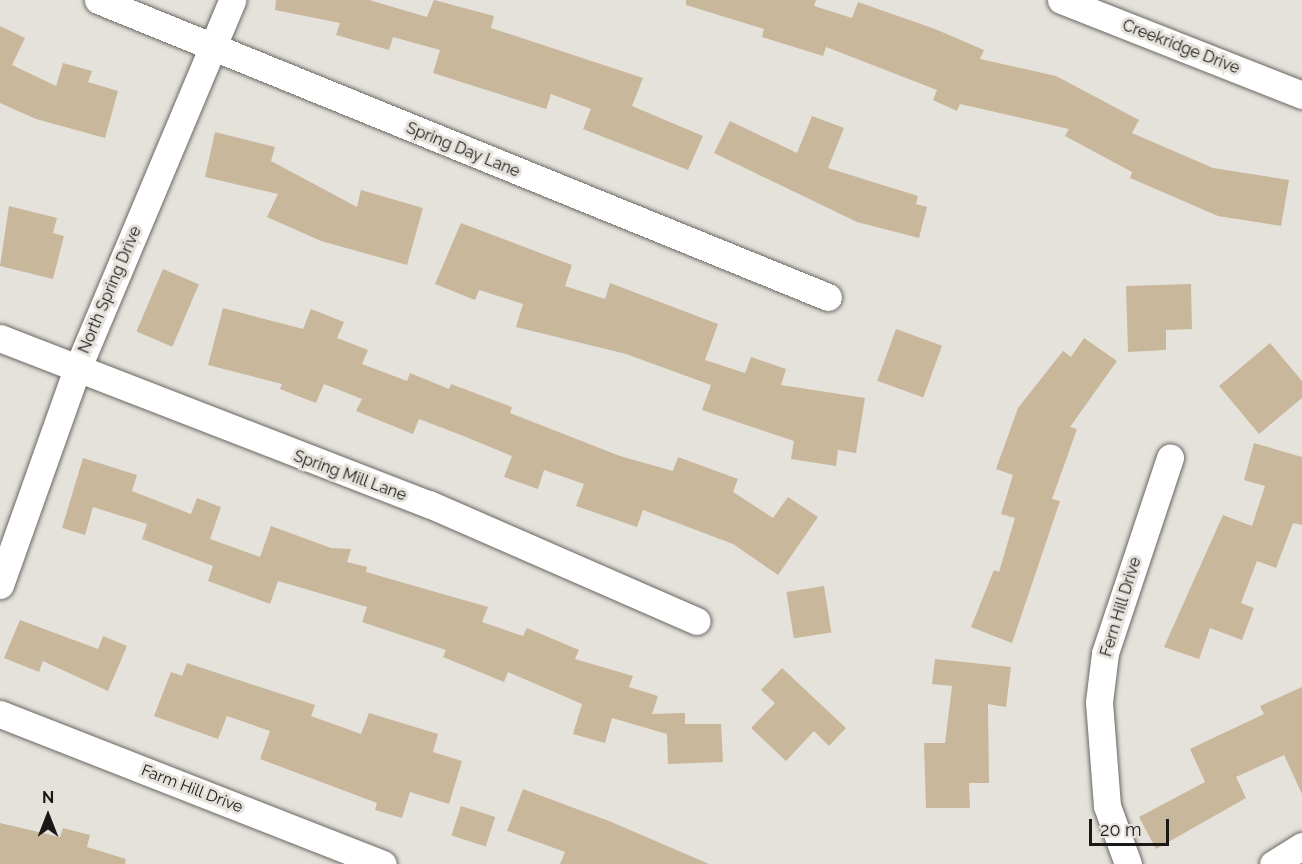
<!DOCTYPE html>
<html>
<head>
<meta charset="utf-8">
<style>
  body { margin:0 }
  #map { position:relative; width:1302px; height:864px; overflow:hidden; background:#e5e2dc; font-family:Raleway,sans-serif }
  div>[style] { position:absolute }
  .building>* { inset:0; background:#c8b79a; transform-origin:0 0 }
  .roads { filter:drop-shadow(0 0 2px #6a6762) drop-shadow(0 0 2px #6a6762) }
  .minor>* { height:27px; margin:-13.5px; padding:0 13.5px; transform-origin:13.5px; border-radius:13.5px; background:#fff }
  span { translate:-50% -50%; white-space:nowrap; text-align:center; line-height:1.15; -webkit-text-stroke:6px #e5e2dc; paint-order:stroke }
  .street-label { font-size:16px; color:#1a1917 }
  .north { position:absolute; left:18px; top:786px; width:60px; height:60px; -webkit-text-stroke:4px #e5e2dc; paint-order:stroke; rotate:0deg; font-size:16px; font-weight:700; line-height:24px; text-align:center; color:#1a1917 }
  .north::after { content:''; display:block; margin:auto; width:21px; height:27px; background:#1a1917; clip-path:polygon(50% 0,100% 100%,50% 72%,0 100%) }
  .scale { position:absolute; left:1089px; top:819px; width:80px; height:27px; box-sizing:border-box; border:3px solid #1a1917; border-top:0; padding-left:8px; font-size:18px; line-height:21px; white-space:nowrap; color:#1a1917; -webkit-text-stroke:4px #e5e2dc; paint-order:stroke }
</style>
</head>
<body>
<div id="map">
  <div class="building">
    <div style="clip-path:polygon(276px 0,369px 0,427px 17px,434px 0,494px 16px,491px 28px,643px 78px,632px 106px,703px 136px,688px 170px,583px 129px,591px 109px,551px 94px,546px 109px,433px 73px,440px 50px,393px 37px,389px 50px,336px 35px,340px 23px,275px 10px)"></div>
    <div style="clip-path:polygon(686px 0,816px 0,814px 6px,852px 18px,858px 2px,935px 29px,984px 50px,980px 59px,1056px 76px,1139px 120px,1132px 133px,1213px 168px,1289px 180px,1281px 226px,1218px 216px,1130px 178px,1132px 172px,1065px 136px,1069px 129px,960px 104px,957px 111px,933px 100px,937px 90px,826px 47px,823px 56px,762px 37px,764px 29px,686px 5px)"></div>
    <div style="clip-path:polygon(0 26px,25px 38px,12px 65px,56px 86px,63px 63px,92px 71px,88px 82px,118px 91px,105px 138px,36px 119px,0 103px)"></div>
    <div style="clip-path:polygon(812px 116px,844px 128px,828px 168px,918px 196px,916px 204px,927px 207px,919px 238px,857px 222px,714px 153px,730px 121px,797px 153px)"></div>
    <div style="clip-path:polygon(215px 132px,275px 147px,271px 161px,357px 207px,361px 190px,423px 208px,407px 265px,321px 241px,267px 217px,278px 194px,205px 177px)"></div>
    <div style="clip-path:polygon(9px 206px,57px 218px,53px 233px,64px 236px,53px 279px,0 266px)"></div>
    <div style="clip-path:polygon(461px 223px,572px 265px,565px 286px,605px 299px,610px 283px,718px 324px,705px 360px,745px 373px,751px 357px,786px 369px,781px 385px,865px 398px,856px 453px,838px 450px,836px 466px,791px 459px,794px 441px,702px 410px,711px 385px,626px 354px,516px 327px,523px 304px,479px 290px,475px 300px,435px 284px)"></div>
    <div style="left:163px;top:269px;width:39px;height:68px;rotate:23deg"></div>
    <div style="clip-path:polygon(1191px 284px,1192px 329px,1166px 330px,1166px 350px,1128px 352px,1126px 286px)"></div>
    <div style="clip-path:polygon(223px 308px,303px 329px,311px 309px,344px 322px,337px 338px,368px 350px,362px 364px,407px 381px,410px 373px,449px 389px,451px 384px,512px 407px,510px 413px,620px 456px,673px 471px,678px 457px,738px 479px,733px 492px,773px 518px,788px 497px,818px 517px,778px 575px,733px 544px,643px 510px,637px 527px,576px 506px,584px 484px,544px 470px,538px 489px,504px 477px,512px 456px,466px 437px,419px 419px,413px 434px,356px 411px,362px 399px,324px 384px,316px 403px,280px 389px,282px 384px,208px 365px)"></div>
    <div style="left:896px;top:329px;width:49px;height:55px;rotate:20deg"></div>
    <div style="clip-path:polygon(1084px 338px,1117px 361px,1070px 427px,1077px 429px,1052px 499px,1060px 501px,1012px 643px,971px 627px,994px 570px,999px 572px,1015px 518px,1001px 514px,1013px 475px,996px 469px,1018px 408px,1063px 351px,1071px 357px)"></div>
    <div style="clip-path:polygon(1270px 343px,1302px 381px,1302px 398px,1259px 434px,1219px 386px)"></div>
    <div style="clip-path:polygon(1254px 443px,1302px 457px,1302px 525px,1293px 523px,1276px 568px,1257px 561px,1241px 603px,1254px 608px,1242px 640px,1210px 628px,1199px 659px,1164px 647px,1223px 515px,1252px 526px,1265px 486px,1244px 480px)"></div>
    <div style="clip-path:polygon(83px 458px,137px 475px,132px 491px,191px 514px,197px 498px,221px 507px,210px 539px,260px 557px,271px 526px,331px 548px,351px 549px,347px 562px,367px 567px,366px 572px,488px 607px,482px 622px,523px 636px,527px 628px,579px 650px,575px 659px,633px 676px,629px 687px,658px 696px,652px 714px,685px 713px,685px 724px,721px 724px,723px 762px,668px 764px,667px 734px,612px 718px,605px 743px,573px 734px,582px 704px,508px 672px,504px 682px,443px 657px,446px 650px,362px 622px,367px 607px,278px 581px,270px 604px,208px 581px,213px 566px,142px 539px,147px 524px,93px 507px,85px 535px,62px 528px)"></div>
    <div style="left:824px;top:586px;width:47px;height:38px;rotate:81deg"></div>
    <div style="clip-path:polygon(20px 620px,98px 649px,103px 636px,127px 646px,108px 691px,43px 661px,39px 672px,4px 658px)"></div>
    <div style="clip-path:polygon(935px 659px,1011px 667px,1006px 707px,988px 704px,989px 783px,969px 783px,970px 808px,926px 808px,924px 743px,945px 743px,952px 686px,932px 684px)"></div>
    <div style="clip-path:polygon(187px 663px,315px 705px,311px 716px,361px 734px,369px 713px,438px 734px,433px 752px,462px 761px,449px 804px,410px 792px,402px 818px,375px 810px,377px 803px,260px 759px,270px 731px,227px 716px,218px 739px,154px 716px,171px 672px,182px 676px)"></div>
    <div style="clip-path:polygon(782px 668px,846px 728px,829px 746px,814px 731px,786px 761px,751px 728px,775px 703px,761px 690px)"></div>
    <div style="clip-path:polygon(1302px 687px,1302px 794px,1284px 755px,1236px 777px,1246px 798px,1156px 849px,1139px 817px,1205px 782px,1190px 749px,1264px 714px,1260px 706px)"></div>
    <div style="clip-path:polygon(523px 789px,609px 821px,709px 864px,560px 864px,565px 852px,507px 831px)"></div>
    <div style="left:461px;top:806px;width:36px;height:31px;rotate:18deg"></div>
    <div style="clip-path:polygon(0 823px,60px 837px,63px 828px,90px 835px,87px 847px,126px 859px,125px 864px,0 864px)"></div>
  </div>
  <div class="roads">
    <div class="minor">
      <div style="left:98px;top:0;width:788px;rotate:22.14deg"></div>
      <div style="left:1061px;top:0;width:259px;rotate:21.5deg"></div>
      <div style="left:0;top:338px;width:460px;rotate:21.2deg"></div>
      <div style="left:429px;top:504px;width:292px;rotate:23.6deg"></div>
      <div style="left:0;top:585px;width:226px;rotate:-70.4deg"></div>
      <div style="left:76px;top:372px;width:403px;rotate:-67.2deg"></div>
      <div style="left:0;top:714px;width:411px;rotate:21.4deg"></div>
      <div style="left:1128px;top:864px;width:62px;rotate:-109.9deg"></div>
      <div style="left:1107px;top:806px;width:104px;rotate:-94.4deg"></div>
      <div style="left:1099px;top:702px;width:49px;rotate:-83deg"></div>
      <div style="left:1105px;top:653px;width:206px;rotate:-71.6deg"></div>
      <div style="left:1273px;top:864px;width:34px;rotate:-32deg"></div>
    </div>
  </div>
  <div class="street-label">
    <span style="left:1181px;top:47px;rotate:21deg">Creekridge Drive</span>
    <span style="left:463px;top:150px;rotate:22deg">Spring Day Lane</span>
    <span style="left:110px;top:290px;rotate:-67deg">North Spring Drive</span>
    <span style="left:350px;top:476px;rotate:20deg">Spring Mill Lane</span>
    <span style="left:1121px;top:607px;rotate:-73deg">Fern Hill Drive</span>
    <span style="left:192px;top:789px;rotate:21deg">Farm Hill Drive</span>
  </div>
  <div class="north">N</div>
  <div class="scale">20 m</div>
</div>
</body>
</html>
